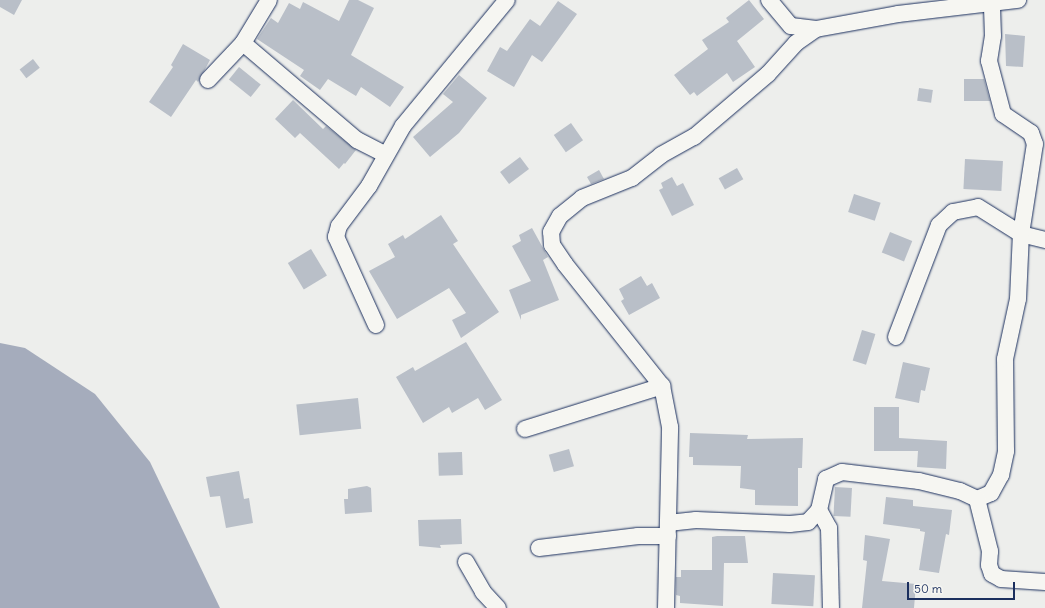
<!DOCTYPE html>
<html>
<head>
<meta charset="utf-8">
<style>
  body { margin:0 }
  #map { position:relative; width:1045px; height:608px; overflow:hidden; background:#edeeec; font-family:Delius,sans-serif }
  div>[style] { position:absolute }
  .water>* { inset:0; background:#a5acbc }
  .building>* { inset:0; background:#b9bfc8; transform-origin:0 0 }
  .roads { filter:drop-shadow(0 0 1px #1b2f5e) drop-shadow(0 0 1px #1b2f5e) }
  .minor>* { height:16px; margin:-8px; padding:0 8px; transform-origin:8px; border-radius:8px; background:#f6f6f2 }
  span { translate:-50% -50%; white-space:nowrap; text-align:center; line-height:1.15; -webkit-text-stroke:3px #f6f6f2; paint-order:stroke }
  .scale { position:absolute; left:907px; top:582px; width:108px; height:18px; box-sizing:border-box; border:2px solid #1b2f5e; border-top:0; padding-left:5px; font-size:12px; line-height:14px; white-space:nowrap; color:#1b2f5e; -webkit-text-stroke:3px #f6f6f2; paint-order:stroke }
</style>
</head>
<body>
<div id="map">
  <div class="water">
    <div style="clip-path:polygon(0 343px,25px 348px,95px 394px,150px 462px,220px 608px,0 608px)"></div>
  </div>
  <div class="building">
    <div style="clip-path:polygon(0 0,22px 0,14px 15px,0 7px)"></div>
    <div style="clip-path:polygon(349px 0,358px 0,374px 8px,351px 55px,404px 87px,390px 107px,361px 87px,356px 96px,328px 79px,320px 90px,300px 76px,304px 70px,257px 39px,271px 18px,278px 23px,289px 3px,300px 9px,303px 2px,339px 21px)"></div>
    <div style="clip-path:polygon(749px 0,764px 19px,737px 41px,755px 67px,733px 82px,727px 73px,697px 96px,694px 92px,690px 95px,674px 75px,708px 49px,702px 40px,729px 22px,726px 18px)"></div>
    <div style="clip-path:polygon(558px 1px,577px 14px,542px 62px,532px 55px,514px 87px,487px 71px,500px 47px,507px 51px,530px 19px,540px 26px)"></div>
    <div style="clip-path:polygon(1005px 34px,1025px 36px,1023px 67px,1006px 66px)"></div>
    <div style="clip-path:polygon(183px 44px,210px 60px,198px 82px,196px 80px,171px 117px,149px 102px,173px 67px,171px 65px)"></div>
    <div style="left:33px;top:59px;width:11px;height:17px;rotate:52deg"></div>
    <div style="left:239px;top:67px;width:28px;height:16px;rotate:39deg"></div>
    <div style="clip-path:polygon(459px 75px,487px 98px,459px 133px,430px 157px,413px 137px,453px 102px,443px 94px)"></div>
    <div style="clip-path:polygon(964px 79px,984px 79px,990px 101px,964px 101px)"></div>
    <div style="left:919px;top:88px;width:14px;height:13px;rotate:8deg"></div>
    <div style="clip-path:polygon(293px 100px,323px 129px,326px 126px,356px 150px,345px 164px,344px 163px,339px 169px,300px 133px,295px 138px,275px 119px)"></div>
    <div style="left:571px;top:123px;width:21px;height:21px;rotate:55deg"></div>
    <div style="left:520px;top:157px;width:15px;height:25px;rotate:53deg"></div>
    <div style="left:965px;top:159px;width:38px;height:30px;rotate:3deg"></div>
    <div style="left:737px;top:168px;width:13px;height:21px;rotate:61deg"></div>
    <div style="clip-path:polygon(599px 170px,604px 179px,591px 184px,587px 177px)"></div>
    <div style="clip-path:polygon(672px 177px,677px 186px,683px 183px,694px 205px,672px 216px,659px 190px,663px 188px,661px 183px)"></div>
    <div style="left:854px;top:194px;width:28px;height:19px;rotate:18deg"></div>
    <div style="clip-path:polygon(441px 215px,458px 241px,453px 244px,499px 312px,461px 338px,452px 320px,466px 313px,449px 288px,397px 319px,369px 271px,395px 257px,388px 244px,403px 235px,405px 239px)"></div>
    <div style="clip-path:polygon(532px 228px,548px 257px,543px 260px,559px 300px,521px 315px,521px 320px,509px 290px,531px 281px,512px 246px,521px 241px,519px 235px)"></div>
    <div style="left:890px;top:232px;width:24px;height:22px;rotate:22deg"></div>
    <div style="left:311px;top:249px;width:31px;height:27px;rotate:59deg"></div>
    <div style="clip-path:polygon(641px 276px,647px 286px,652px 283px,660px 298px,629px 315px,621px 301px,624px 299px,619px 289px)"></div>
    <div style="left:862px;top:330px;width:14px;height:32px;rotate:17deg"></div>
    <div style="clip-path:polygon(466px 342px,502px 400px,485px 410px,478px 398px,452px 413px,449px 407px,423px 423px,396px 377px,413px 367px,415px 371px)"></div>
    <div style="clip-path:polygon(903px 362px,930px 368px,925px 391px,921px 390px,919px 403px,895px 398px)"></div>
    <div style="left:358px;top:398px;width:31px;height:62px;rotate:84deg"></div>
    <div style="clip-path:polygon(874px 407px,899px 407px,899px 438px,947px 441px,946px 469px,917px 467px,918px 451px,874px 451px)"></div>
    <div style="clip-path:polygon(690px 433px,748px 435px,747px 439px,803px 438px,802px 468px,798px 468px,798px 506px,755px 505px,755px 490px,740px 488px,741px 466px,693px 465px,693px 457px,689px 457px)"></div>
    <div style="left:569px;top:449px;width:18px;height:21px;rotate:74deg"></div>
    <div style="left:462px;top:452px;width:23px;height:24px;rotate:88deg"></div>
    <div style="clip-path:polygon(239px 471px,244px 499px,249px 498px,253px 523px,226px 528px,220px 496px,210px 497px,206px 477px)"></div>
    <div style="clip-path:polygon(367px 486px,371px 488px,372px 512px,345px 514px,344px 499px,348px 499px,348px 489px)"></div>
    <div style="left:835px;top:487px;width:17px;height:29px;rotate:3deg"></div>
    <div style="clip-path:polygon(886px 497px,913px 500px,913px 506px,952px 510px,949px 535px,946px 534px,939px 573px,919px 570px,925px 532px,920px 531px,920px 529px,883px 524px)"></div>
    <div style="clip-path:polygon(461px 519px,462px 544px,440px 545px,441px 548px,419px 546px,418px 520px)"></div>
    <div style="clip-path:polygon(865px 535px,890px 539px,882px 581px,916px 584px,914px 608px,862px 608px,867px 561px,863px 560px)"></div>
    <div style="clip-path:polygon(717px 536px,745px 536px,748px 563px,724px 563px,723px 606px,680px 603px,680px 596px,676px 595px,676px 577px,681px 577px,681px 570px,712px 570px,712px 537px)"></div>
    <div style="left:773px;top:573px;width:42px;height:31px;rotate:3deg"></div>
  </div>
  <div class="roads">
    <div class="minor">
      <div style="left:769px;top:0;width:34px;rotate:50deg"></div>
      <div style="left:791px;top:26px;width:25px;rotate:7deg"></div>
      <div style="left:816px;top:29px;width:83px;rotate:-10.4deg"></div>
      <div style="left:898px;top:14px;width:121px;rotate:-6.7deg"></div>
      <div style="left:243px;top:43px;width:150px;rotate:40.4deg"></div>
      <div style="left:357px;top:140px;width:31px;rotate:27deg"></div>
      <div style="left:208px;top:80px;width:51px;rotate:-46.6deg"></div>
      <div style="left:243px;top:43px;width:50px;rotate:-58.8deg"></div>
      <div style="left:376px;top:325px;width:97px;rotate:-114.4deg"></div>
      <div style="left:336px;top:237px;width:11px;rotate:-75deg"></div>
      <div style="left:339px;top:226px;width:50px;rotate:-53.1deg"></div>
      <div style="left:369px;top:186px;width:69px;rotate:-60.5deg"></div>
      <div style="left:403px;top:126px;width:163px;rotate:-50.5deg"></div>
      <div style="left:896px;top:337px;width:120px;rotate:-69deg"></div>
      <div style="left:939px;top:225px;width:19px;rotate:-43deg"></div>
      <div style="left:953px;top:212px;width:25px;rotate:-11deg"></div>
      <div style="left:978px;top:207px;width:51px;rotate:32.1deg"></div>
      <div style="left:1021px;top:234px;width:25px;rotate:14deg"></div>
      <div style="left:525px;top:429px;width:144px;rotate:-17.4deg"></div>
      <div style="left:977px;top:499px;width:15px;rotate:-23deg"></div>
      <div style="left:991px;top:493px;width:21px;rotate:-61deg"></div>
      <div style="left:1001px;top:475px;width:25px;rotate:-78deg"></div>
      <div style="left:1006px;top:451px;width:92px;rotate:-90.6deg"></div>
      <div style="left:1005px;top:359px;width:61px;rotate:-77.8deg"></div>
      <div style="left:1018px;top:299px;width:65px;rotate:-87.4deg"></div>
      <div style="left:1021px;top:234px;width:91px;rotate:-81.2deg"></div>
      <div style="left:1035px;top:144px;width:12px;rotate:-110deg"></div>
      <div style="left:1031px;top:133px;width:34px;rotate:-146deg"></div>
      <div style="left:1003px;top:114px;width:55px;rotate:-104.8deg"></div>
      <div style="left:989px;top:61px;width:25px;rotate:-81deg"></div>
      <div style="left:993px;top:36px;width:32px;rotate:-92deg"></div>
      <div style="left:819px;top:510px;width:21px;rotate:61deg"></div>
      <div style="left:829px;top:528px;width:80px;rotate:88.6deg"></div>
      <div style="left:668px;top:523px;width:28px;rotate:-6deg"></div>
      <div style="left:696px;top:520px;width:94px;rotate:2.4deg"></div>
      <div style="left:790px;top:524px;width:18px;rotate:-6deg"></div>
      <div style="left:808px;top:522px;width:16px;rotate:-47deg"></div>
      <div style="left:819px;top:510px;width:32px;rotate:-77deg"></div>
      <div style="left:826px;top:479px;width:17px;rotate:-24deg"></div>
      <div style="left:842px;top:472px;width:78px;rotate:6.7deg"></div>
      <div style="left:919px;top:481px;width:42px;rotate:13.7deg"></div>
      <div style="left:960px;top:491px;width:19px;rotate:25deg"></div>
      <div style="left:977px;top:499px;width:54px;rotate:76deg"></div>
      <div style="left:990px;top:551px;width:14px;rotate:94deg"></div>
      <div style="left:989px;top:565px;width:9px;rotate:72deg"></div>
      <div style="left:992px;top:574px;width:10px;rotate:29deg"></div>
      <div style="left:1001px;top:579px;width:44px;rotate:3.9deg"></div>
      <div style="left:539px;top:548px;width:100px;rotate:-6.9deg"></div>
      <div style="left:638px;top:536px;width:30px"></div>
      <div style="left:466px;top:562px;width:34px;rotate:60deg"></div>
      <div style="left:483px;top:592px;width:22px;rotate:47deg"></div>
      <div style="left:666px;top:608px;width:181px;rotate:-88.7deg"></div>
      <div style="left:670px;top:427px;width:42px;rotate:-101deg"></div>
      <div style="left:662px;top:386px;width:156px;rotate:-128.5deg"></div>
      <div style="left:565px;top:264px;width:23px;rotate:-124deg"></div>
      <div style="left:552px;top:245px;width:13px;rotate:-94deg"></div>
      <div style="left:551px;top:232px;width:18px;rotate:-61deg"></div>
      <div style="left:560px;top:216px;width:28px;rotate:-39deg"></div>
      <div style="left:582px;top:198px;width:54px;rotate:-21.8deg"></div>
      <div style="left:632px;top:178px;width:37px;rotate:-38deg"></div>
      <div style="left:661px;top:155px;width:38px;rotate:-29deg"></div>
      <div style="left:694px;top:137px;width:97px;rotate:-40.4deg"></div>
      <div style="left:768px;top:74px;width:42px;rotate:-47.9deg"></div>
      <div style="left:796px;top:43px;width:24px;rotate:-35deg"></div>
    </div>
  </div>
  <div class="scale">50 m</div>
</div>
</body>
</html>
